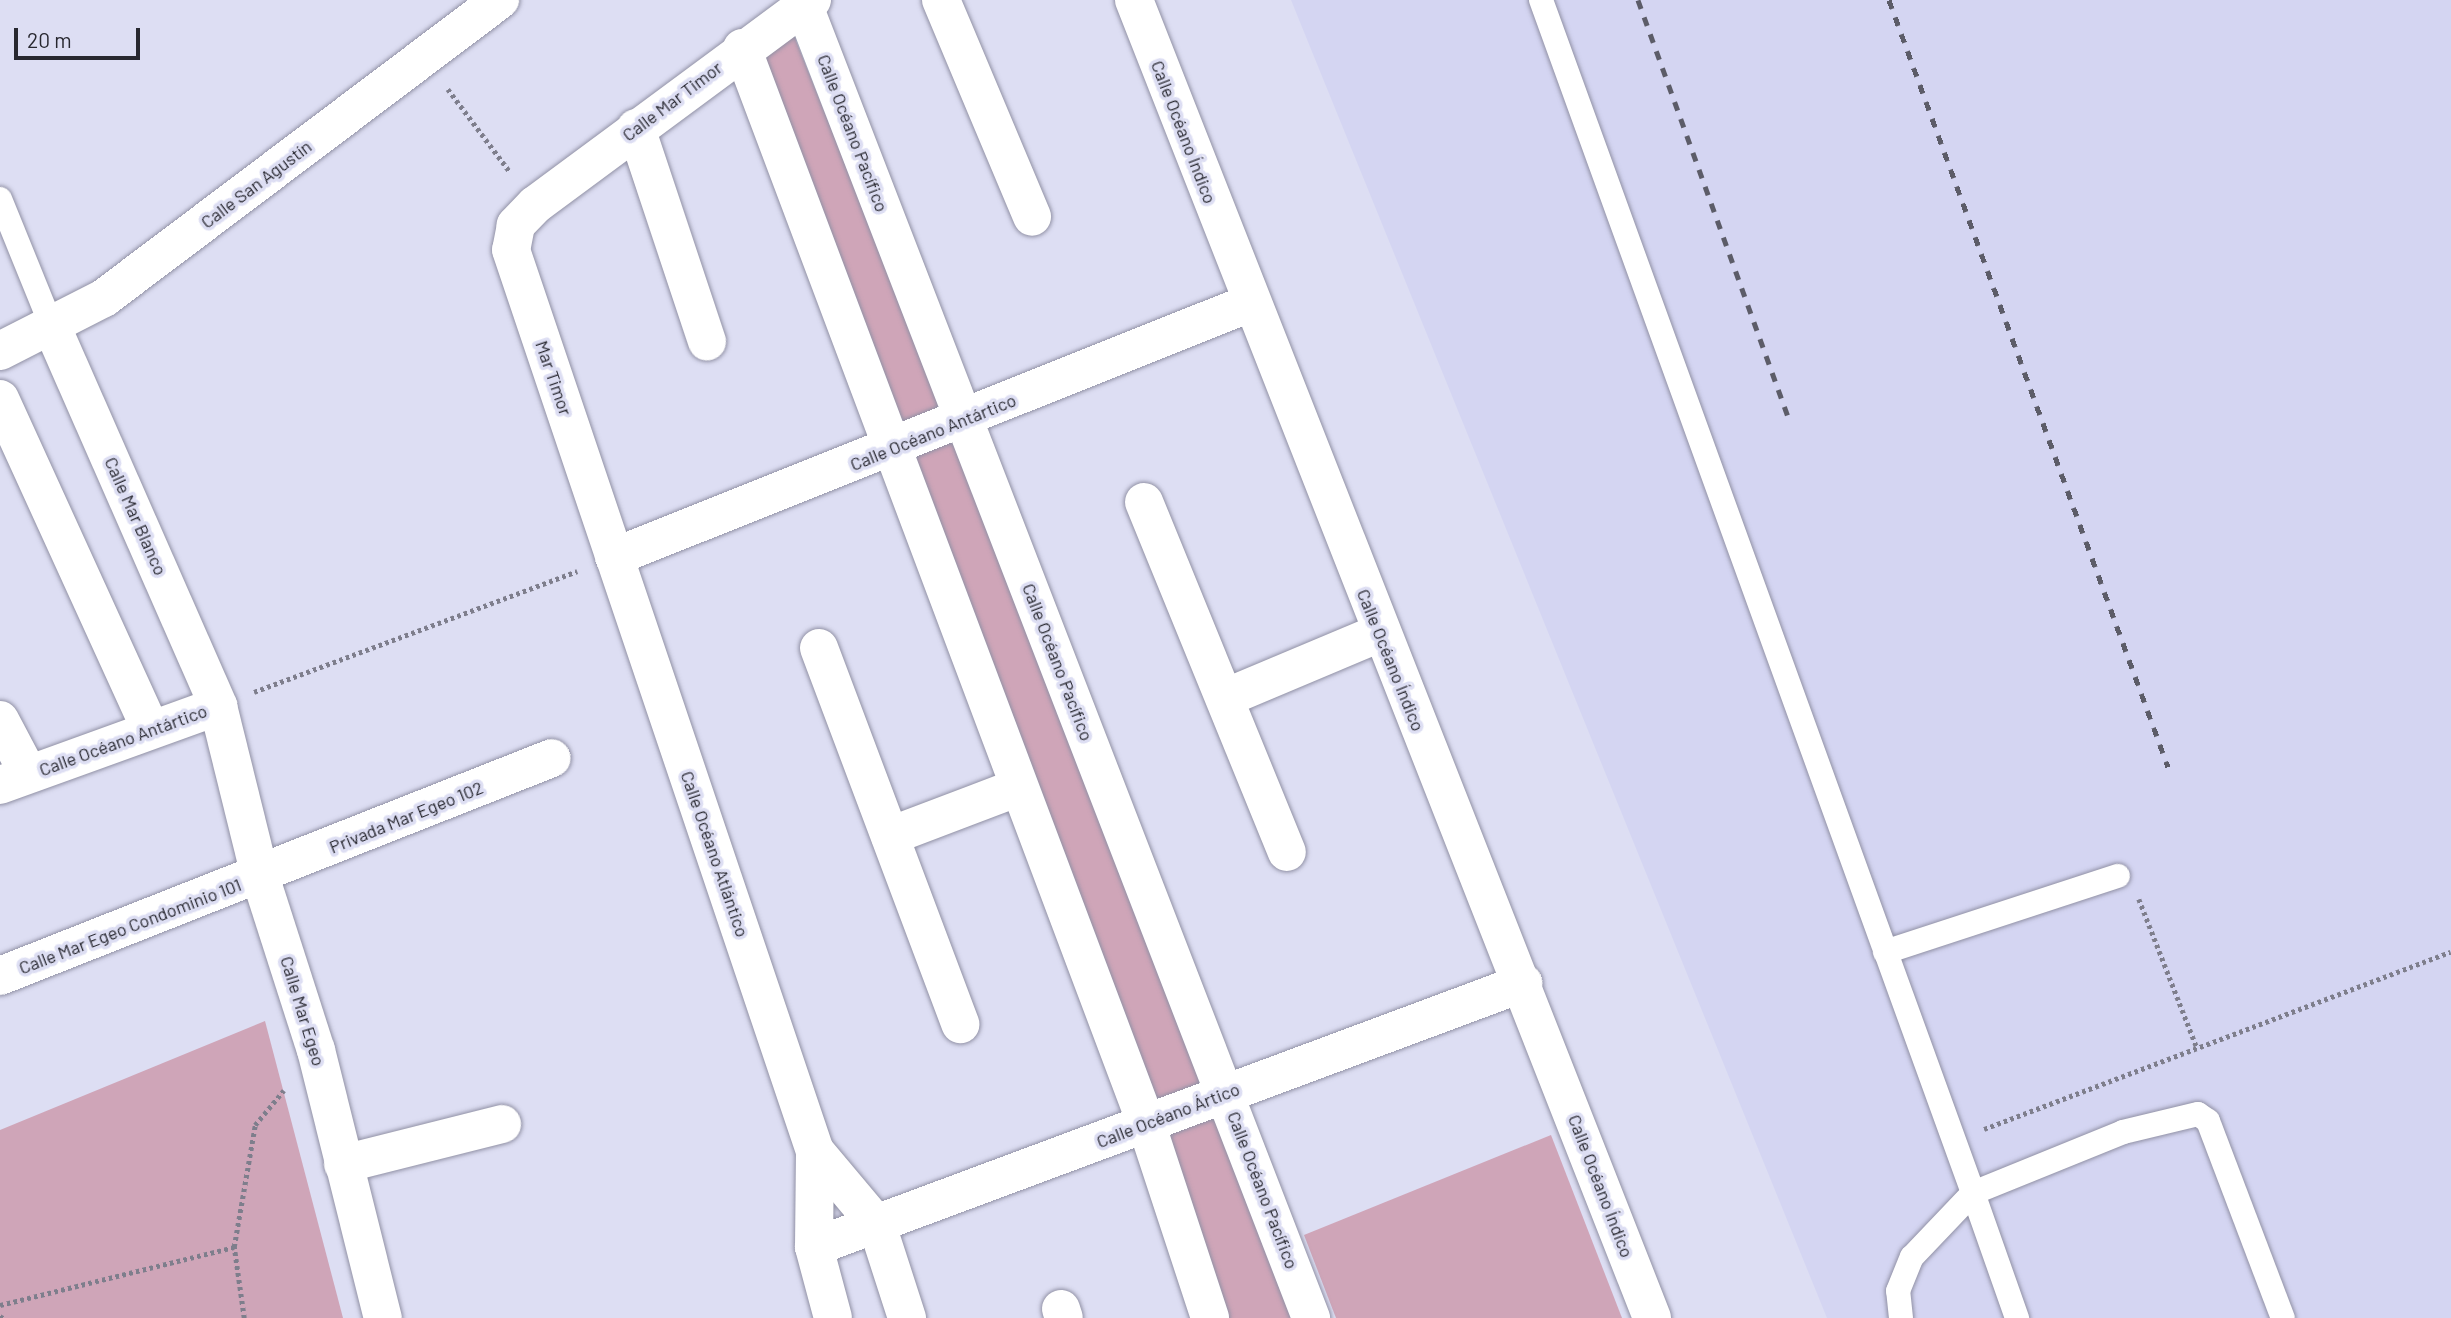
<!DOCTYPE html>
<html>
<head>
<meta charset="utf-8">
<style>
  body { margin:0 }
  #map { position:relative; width:2451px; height:1318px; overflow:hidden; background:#dddef3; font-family:Barlow,sans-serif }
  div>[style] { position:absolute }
  .built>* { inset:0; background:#d4d5f2 }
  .green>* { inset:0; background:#cfa5b8 }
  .path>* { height:4.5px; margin-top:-2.25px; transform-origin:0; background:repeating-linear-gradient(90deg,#7e7e8c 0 3.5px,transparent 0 7px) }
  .roads { filter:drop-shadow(0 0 2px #9191a5) drop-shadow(0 0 2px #9191a5) }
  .lane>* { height:24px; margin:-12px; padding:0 12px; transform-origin:12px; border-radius:12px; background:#fff }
  .street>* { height:38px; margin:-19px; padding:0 19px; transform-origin:19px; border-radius:19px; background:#fff }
  .rail>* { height:5px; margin-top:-2.5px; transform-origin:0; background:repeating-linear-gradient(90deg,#5c5c68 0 9px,transparent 0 18px) }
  span { translate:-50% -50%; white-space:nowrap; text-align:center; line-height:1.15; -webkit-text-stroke:7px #dddef3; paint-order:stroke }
  .street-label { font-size:18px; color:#282830 }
  .scale { position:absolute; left:14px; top:28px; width:126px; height:32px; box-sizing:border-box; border:4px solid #282830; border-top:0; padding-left:9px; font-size:21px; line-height:24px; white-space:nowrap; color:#282830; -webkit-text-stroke:5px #dddef3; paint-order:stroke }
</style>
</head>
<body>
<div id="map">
  <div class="built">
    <div style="clip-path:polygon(1291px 0,2451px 0,2451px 1318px,1827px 1318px)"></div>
  </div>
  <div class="green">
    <div style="clip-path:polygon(792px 31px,1221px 1102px,1300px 1318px,1224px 1318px,759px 52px)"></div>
    <div style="clip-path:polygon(265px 1021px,343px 1318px,0 1318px,0 1130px)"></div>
    <div style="clip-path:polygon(1551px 1135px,1622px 1318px,1336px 1318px,1304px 1235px)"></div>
  </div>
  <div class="path">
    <div style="left:448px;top:89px;width:104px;rotate:53.2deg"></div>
    <div style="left:254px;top:692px;width:345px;rotate:-20.5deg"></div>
    <div style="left:2139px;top:899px;width:160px;rotate:68.7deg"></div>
    <div style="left:1984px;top:1129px;width:499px;rotate:-20.8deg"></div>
    <div style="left:0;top:1305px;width:241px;rotate:-13.9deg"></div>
    <div style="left:0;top:1316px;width:4px;rotate:34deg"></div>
    <div style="left:244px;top:1318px;width:72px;rotate:-98deg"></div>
    <div style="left:234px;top:1247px;width:124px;rotate:-80.2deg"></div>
    <div style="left:255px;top:1125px;width:45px;rotate:-50.4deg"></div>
  </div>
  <div class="roads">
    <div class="lane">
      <div style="left:1541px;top:0;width:1269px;rotate:70.09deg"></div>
      <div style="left:1973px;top:1193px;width:162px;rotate:-22.1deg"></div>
      <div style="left:2123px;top:1132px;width:77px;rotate:-13.5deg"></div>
      <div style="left:2198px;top:1114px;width:12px;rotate:35deg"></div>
      <div style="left:2208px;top:1121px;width:211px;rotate:69.2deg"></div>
      <div style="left:0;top:199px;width:138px;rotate:67.9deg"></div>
      <div style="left:1885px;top:952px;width:245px;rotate:-18.1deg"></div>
      <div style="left:1901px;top:1318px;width:27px;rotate:-96deg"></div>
      <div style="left:1898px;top:1291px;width:37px;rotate:-68deg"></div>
      <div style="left:1912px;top:1257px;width:88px;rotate:-46.4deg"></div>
      <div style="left:1973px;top:1193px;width:133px;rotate:70.6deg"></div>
    </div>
    <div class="street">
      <div style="left:812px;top:0;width:345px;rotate:143.5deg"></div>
      <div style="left:535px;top:205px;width:28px;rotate:134deg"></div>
      <div style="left:516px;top:225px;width:25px;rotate:101deg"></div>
      <div style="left:511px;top:250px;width:951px;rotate:71.36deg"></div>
      <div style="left:815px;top:1151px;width:96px;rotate:90.6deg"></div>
      <div style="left:814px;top:1247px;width:73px;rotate:75deg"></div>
      <div style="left:941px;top:0;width:235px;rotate:67.2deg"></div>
      <div style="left:1134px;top:0;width:1416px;rotate:68.54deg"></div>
      <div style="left:804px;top:6px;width:1407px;rotate:68.87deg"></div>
      <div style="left:742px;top:48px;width:1148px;rotate:69.4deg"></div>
      <div style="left:1146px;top:1123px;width:205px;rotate:71.8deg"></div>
      <div style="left:636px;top:128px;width:225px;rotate:71.6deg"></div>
      <div style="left:52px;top:327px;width:414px;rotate:66.3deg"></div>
      <div style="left:218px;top:706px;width:175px;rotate:76.1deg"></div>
      <div style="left:260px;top:876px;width:183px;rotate:72.2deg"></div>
      <div style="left:316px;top:1050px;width:276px;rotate:76deg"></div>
      <div style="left:0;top:351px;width:117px;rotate:-27deg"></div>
      <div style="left:104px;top:298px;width:496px;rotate:-37deg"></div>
      <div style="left:0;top:399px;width:362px;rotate:65.5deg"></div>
      <div style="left:1144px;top:502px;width:378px;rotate:67.8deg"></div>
      <div style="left:614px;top:557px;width:685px;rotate:-21.77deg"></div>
      <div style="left:819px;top:648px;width:402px;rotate:69.4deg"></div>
      <div style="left:1225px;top:698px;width:168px;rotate:-22.8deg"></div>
      <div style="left:0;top:720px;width:60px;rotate:62.2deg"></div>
      <div style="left:0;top:785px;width:232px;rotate:-19.9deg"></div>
      <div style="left:890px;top:836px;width:138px;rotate:-20.8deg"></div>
      <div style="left:0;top:976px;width:593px;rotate:-21.55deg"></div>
      <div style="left:815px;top:1151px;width:97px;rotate:50deg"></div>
      <div style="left:877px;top:1225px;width:98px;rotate:72.1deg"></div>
      <div style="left:343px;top:1164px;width:164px;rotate:-14.1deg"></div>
      <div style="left:814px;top:1247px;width:757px;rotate:-20.42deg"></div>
      <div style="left:1061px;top:1309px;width:9px;rotate:72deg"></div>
    </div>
  </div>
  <div class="rail">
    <div style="left:1638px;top:0;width:449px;rotate:70.2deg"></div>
    <div style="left:1889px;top:0;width:816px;rotate:70.01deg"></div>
  </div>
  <div class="street-label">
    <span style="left:672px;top:101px;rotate:-37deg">Calle Mar Timor</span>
    <span style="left:1184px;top:132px;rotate:69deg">Calle Océano Índico</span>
    <span style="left:853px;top:133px;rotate:69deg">Calle Océano Pacífico</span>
    <span style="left:256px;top:184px;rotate:-37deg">Calle San Agustín</span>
    <span style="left:554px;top:378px;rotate:71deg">Mar Timor</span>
    <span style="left:933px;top:432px;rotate:-22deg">Calle Océano Antártico</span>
    <span style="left:136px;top:516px;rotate:66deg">Calle Mar Blanco</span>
    <span style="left:1391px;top:660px;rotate:68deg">Calle Océano Índico</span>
    <span style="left:1058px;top:662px;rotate:69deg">Calle Océano Pacífico</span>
    <span style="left:123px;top:740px;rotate:-20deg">Calle Océano Antártico</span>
    <span style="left:406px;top:817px;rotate:-22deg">Privada Mar Egeo 102</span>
    <span style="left:715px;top:854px;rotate:71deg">Calle Océano Atlántico</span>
    <span style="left:130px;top:926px;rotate:-21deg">Calle Mar Egeo Condominio 101</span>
    <span style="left:303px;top:1011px;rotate:73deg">Calle Mar Egeo</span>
    <span style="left:1168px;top:1115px;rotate:-21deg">Calle Océano Ártico</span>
    <span style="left:1601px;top:1186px;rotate:69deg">Calle Océano Índico</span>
    <span style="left:1263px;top:1190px;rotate:69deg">Calle Océano Pacífico</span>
  </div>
  <div class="scale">20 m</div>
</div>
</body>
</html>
